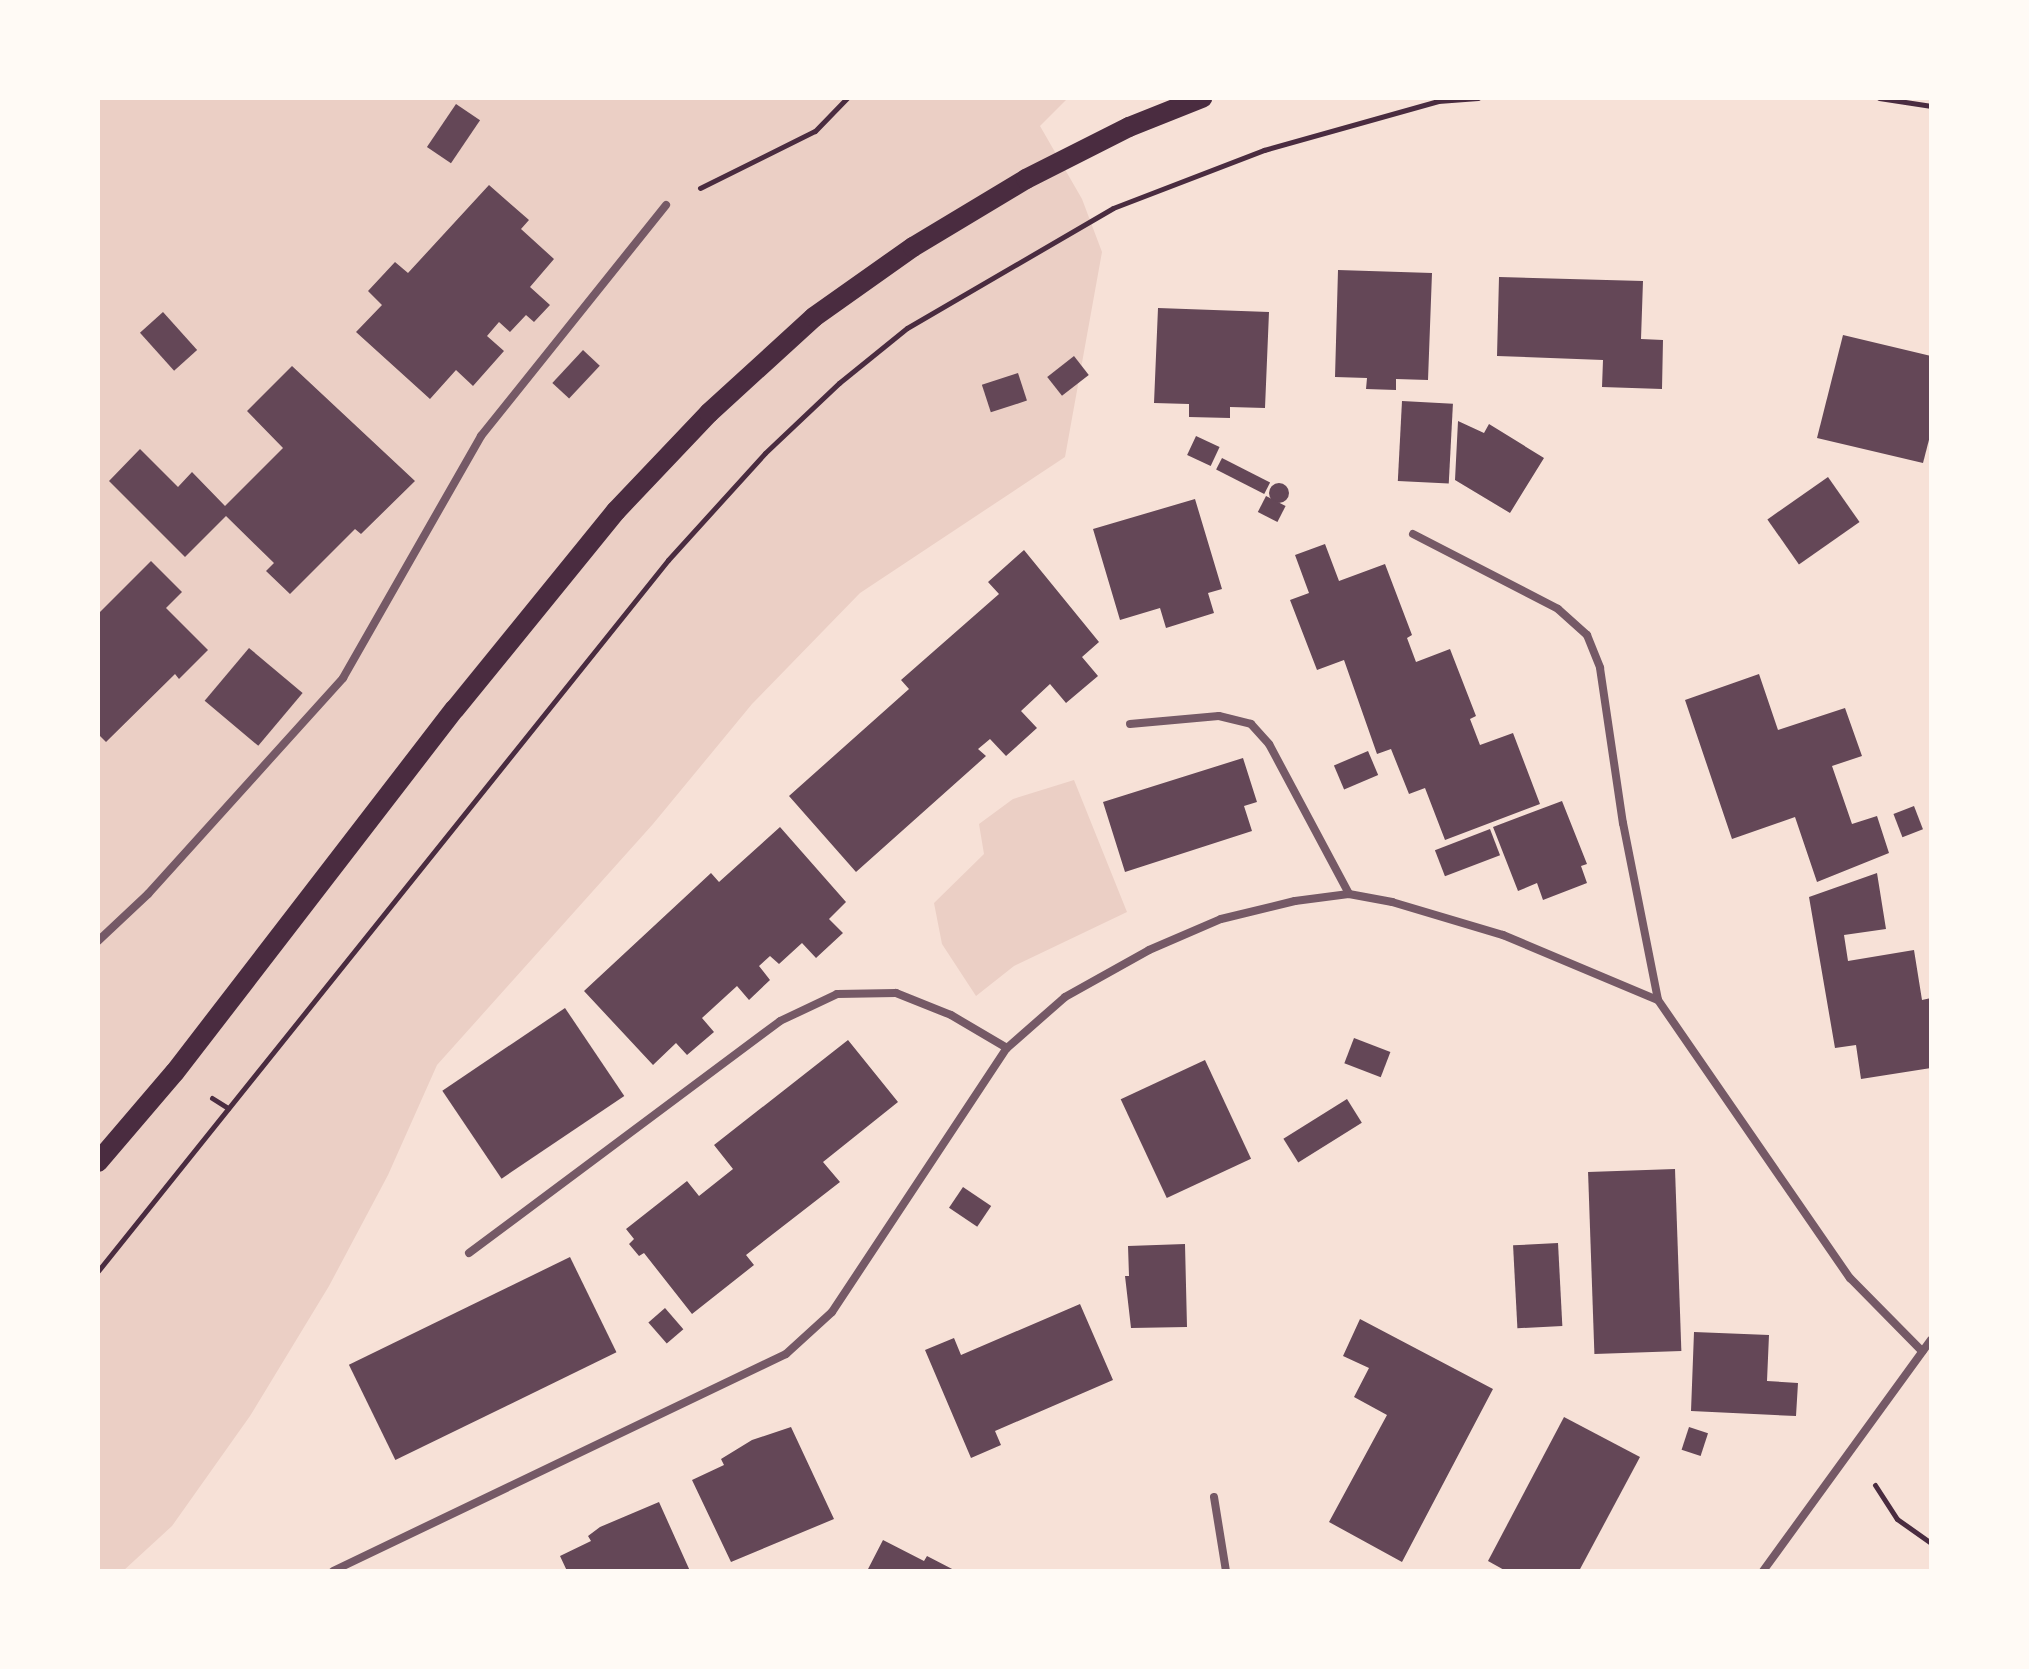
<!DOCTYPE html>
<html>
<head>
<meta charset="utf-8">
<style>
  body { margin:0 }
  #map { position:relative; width:2029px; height:1669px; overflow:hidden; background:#f7e1d7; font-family:Overpass,sans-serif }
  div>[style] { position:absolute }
  .green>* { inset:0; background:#ebcfc5 }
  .building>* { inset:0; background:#644757; transform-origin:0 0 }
  .round { border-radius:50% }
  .path>* { height:5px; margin:-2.5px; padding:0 2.5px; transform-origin:2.5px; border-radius:2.5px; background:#4a2c40 }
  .minor>* { height:8px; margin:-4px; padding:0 4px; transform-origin:4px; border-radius:4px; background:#755966 }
  .primary>* { height:20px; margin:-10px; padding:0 10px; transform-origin:10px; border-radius:10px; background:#4a2c40 }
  span { translate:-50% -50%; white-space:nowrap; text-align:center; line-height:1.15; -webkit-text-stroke:8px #fffaf5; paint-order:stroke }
  .frame { position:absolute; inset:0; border:100px solid #fffaf5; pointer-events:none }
</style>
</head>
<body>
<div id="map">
  <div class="green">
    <div style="clip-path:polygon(98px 98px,1068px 98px,1040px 126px,1082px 199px,1102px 252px,1065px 457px,860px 593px,752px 704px,653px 824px,437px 1065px,388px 1175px,329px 1286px,250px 1416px,172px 1526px,123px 1571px,98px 1571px)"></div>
    <div style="clip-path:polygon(1074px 780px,1127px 912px,1014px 966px,976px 996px,942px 944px,934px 903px,984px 854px,979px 824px,1013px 799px)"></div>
  </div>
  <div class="building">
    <div style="left:456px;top:104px;width:29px;height:52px;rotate:34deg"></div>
    <div style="clip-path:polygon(489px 185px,529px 220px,521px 229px,554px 259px,530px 287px,550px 305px,534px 322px,526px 315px,510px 332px,499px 322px,487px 336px,504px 351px,473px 386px,456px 370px,430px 399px,356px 332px,382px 305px,368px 291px,395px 262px,408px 273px)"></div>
    <div style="clip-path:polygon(1338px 270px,1432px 273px,1428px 380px,1396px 379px,1396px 390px,1366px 389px,1367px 378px,1335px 377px)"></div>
    <div style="clip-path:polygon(1499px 277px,1643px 281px,1641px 339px,1663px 340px,1662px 389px,1602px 387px,1603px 360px,1497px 356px)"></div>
    <div style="clip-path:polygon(1158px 308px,1269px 312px,1265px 408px,1230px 407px,1230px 418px,1189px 417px,1189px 404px,1154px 403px)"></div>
    <div style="left:163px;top:312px;width:51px;height:31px;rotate:48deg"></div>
    <div style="clip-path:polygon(1843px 335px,1931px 356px,1931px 432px,1923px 463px,1817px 438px)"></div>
    <div style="left:583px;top:350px;width:23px;height:45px;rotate:43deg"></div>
    <div style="left:1074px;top:356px;width:24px;height:34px;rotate:52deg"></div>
    <div style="clip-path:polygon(292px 366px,415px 481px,361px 534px,355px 529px,290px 594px,266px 571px,274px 563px,226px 516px,185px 557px,109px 481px,140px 449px,178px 487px,192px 472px,225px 506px,283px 448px,247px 411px)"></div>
    <div style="left:1018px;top:373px;width:29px;height:38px;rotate:72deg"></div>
    <div style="left:1402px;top:401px;width:51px;height:80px;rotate:3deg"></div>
    <div style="clip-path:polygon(1458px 421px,1484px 433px,1489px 424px,1544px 458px,1510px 513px,1455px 480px)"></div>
    <div style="left:1196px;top:436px;width:26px;height:21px;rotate:25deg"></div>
    <div style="left:1222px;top:458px;width:54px;height:13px;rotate:27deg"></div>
    <div style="left:1828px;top:477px;width:55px;height:74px;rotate:55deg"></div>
    <div class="round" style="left:1269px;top:483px;width:20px;height:20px"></div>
    <div style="left:1266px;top:496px;width:22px;height:18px;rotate:27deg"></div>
    <div style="clip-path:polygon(1195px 499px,1222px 589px,1208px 593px,1214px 613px,1166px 628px,1160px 608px,1120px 620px,1093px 529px)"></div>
    <div style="clip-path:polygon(1325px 544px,1339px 581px,1385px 564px,1412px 635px,1407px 638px,1416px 662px,1450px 649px,1476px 716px,1470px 719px,1480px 745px,1513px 733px,1540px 804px,1445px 840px,1425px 788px,1409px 794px,1391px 749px,1377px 754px,1344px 660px,1317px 670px,1290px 600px,1309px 593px,1295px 555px)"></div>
    <div style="clip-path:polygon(1024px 550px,1099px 642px,1082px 657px,1098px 676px,1066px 703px,1050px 684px,1021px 711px,1037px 728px,1006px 756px,990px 739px,978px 749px,986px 756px,856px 872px,789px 796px,909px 689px,901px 680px,999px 594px,988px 582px)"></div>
    <div style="clip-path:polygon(151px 561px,182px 592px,166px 608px,208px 650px,179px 679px,175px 674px,106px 742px,98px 734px,98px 614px)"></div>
    <div style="left:249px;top:648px;width:70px;height:69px;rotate:40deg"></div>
    <div style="clip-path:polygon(1759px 674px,1778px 730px,1845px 708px,1862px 756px,1832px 766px,1852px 824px,1877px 816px,1889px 853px,1817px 882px,1795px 817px,1732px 839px,1685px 700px)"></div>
    <div style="left:1368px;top:751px;width:26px;height:37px;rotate:67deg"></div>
    <div style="clip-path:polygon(1243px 758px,1257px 802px,1244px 806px,1252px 831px,1125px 872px,1103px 802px)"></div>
    <div style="clip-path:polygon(1562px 801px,1587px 864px,1581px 866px,1587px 883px,1543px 900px,1537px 883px,1518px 891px,1493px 827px)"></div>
    <div style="left:1914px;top:806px;width:25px;height:22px;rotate:69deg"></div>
    <div style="clip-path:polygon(780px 827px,846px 902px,829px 919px,843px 933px,816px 958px,802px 943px,779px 964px,770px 956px,759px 966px,770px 980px,749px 1000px,737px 986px,702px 1018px,714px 1032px,687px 1055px,676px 1043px,653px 1065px,584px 991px,711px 873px,719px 882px)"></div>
    <div style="left:1490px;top:829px;width:28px;height:59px;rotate:69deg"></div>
    <div style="clip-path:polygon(1877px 873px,1886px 929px,1844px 935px,1848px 961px,1914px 950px,1922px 1000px,1931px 998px,1931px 1068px,1861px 1079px,1856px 1045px,1835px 1048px,1809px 897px)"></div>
    <div style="left:565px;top:1008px;width:106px;height:148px;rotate:56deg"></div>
    <div style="left:1354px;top:1038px;width:39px;height:27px;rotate:21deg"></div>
    <div style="clip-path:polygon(848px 1040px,898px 1102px,823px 1162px,840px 1182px,746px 1255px,754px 1265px,692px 1314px,644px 1253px,639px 1256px,629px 1244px,634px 1239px,626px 1229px,687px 1181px,699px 1196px,733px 1169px,714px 1145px)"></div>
    <div style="left:1205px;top:1060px;width:109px;height:93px;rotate:65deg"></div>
    <div style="left:1347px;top:1099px;width:28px;height:75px;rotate:58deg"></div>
    <div style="left:1675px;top:1169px;width:182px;height:87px;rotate:88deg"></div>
    <div style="left:963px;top:1187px;width:34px;height:25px;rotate:34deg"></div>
    <div style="left:1558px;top:1243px;width:83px;height:45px;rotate:87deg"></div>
    <div style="clip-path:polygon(1185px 1244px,1187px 1327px,1131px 1328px,1125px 1276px,1129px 1276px,1128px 1246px)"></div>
    <div style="left:570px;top:1257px;width:106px;height:246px;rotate:64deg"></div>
    <div style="clip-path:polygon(1080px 1304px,1113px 1380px,995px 1431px,1001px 1445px,971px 1458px,925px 1350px,954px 1338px,961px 1355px)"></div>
    <div style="left:665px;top:1308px;width:28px;height:22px;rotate:49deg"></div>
    <div style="clip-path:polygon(1360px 1319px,1493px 1389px,1402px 1562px,1329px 1522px,1387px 1415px,1354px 1397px,1369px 1368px,1343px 1356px)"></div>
    <div style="clip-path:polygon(1694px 1332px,1769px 1335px,1767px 1381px,1798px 1383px,1796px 1416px,1691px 1411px)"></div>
    <div style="clip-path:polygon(1564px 1417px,1640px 1457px,1579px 1571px,1506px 1571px,1488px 1561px)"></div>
    <div style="clip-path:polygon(791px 1427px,834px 1519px,731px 1562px,692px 1480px,724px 1465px,721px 1459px,752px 1440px)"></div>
    <div style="left:1689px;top:1427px;width:20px;height:24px;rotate:18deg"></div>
    <div style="clip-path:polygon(659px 1502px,690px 1571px,567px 1571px,560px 1556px,591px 1541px,588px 1536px,600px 1527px)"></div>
    <div style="clip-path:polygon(883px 1540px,924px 1561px,927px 1556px,956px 1571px,867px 1571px)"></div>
  </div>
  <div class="path">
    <div style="left:1879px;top:98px;width:53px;rotate:8.7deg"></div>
    <div style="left:700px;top:188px;width:128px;rotate:-26.4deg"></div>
    <div style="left:815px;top:131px;width:46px;rotate:-45.9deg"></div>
    <div style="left:212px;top:1098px;width:19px;rotate:32deg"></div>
    <div style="left:98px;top:1271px;width:911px;rotate:-51.28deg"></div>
    <div style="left:668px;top:560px;width:144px;rotate:-47.8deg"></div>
    <div style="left:765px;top:453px;width:102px;rotate:-43.4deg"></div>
    <div style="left:839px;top:383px;width:87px;rotate:-39deg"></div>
    <div style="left:907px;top:328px;width:238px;rotate:-30.2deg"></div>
    <div style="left:1113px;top:208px;width:162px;rotate:-21deg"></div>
    <div style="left:1264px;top:150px;width:181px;rotate:-15.7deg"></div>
    <div style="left:1438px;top:101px;width:40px;rotate:-4.3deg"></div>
    <div style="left:1875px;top:1485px;width:40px;rotate:57.1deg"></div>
    <div style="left:1897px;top:1519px;width:42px;rotate:35.2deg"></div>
  </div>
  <div class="minor">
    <div style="left:1413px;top:534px;width:163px;rotate:27.3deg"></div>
    <div style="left:1558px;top:609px;width:39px;rotate:42deg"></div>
    <div style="left:1587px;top:635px;width:35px;rotate:68deg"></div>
    <div style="left:1600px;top:668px;width:157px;rotate:81.6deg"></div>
    <div style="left:1623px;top:823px;width:180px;rotate:78.8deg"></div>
    <div style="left:1130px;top:724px;width:89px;rotate:-5.1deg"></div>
    <div style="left:1219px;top:716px;width:33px;rotate:14deg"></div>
    <div style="left:1251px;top:724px;width:27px;rotate:48deg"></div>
    <div style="left:1269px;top:744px;width:170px;rotate:61.9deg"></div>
    <div style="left:98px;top:941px;width:69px;rotate:-43.2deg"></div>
    <div style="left:148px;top:894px;width:291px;rotate:-47.9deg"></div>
    <div style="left:343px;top:678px;width:279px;rotate:-60.3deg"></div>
    <div style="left:481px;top:436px;width:296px;rotate:-51.3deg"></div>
    <div style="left:469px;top:1253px;width:388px;rotate:-36.7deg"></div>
    <div style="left:780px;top:1021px;width:63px;rotate:-25.3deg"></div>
    <div style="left:837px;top:994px;width:59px;rotate:-1deg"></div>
    <div style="left:896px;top:993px;width:59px;rotate:21.8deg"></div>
    <div style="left:951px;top:1015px;width:65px;rotate:30.5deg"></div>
    <div style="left:1214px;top:1497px;width:75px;rotate:80.8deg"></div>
    <div style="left:333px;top:1571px;width:502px;rotate:-25.6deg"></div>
    <div style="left:786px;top:1354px;width:62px;rotate:-42.4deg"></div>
    <div style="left:832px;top:1312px;width:317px;rotate:-56.5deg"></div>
    <div style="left:1007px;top:1048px;width:77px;rotate:-41.3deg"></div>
    <div style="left:1065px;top:997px;width:96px;rotate:-29.2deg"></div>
    <div style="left:1149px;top:950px;width:78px;rotate:-23.3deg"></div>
    <div style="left:1221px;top:919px;width:76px;rotate:-13.7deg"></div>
    <div style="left:1295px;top:901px;width:54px;rotate:-7.4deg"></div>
    <div style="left:1349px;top:894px;width:44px;rotate:10.5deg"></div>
    <div style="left:1392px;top:902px;width:116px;rotate:16.6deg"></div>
    <div style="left:1503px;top:935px;width:168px;rotate:22.8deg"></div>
    <div style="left:1658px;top:1000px;width:338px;rotate:55.4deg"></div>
    <div style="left:1850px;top:1278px;width:103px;rotate:45.4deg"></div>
    <div style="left:1763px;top:1571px;width:286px;rotate:-54deg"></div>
  </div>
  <div class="primary">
    <div style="left:98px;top:1162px;width:118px;rotate:-49.5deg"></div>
    <div style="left:175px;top:1072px;width:458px;rotate:-52.4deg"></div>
    <div style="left:455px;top:709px;width:255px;rotate:-50.9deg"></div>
    <div style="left:616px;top:511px;width:135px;rotate:-46.5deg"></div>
    <div style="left:709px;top:413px;width:142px;rotate:-42.4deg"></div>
    <div style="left:814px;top:317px;width:121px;rotate:-35.3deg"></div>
    <div style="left:913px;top:247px;width:132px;rotate:-31deg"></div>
    <div style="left:1026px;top:179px;width:115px;rotate:-26.8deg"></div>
    <div style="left:1129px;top:127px;width:79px;rotate:-21.7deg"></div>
  </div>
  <div class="frame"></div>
</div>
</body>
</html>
